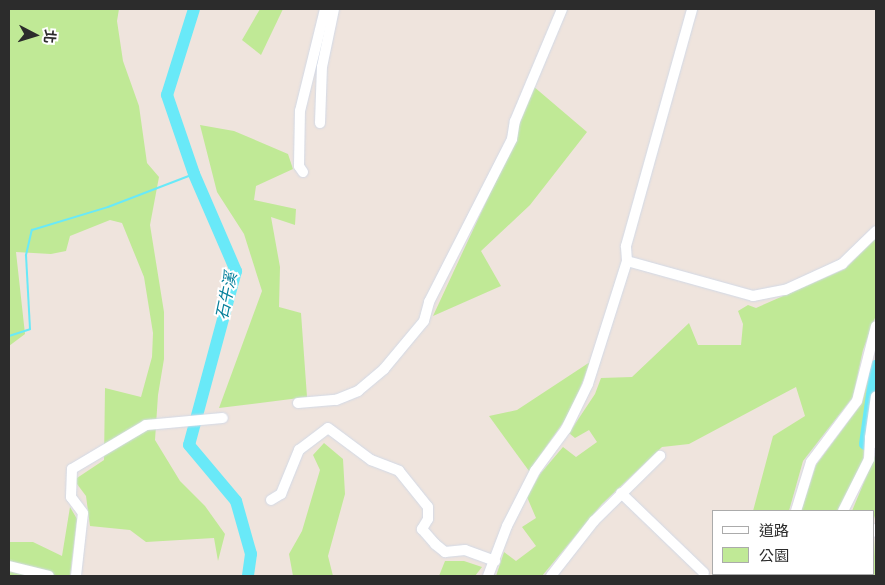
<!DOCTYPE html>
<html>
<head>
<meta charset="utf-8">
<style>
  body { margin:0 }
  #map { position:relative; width:885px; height:585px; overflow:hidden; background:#efe4dd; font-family:"Roboto Condensed","Noto Sans TC",sans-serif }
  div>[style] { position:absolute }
  .green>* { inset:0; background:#c0e996 }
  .stream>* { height:2px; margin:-1px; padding:0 1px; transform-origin:1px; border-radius:1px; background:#69e9f8 }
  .river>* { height:12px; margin:-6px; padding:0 6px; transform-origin:6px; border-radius:6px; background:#69e9f8 }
  .roads { filter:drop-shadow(0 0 1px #d2d9e6) drop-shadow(0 0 1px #d2d9e6) }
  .minor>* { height:10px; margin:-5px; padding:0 5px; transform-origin:5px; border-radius:5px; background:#fff }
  span { translate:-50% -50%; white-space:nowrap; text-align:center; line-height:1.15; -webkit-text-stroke:4px #fff; paint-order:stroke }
  .water-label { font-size:16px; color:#047f9a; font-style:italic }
  .frame { position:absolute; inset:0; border:10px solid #2c2c2c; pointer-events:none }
  .legend { position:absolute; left:712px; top:510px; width:162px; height:65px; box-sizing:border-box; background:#fff; border:1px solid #ababab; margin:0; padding:6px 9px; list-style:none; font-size:15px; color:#2c2c2c }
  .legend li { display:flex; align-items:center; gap:10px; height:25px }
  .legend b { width:25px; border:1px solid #ababab }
  .north { position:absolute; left:10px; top:10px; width:50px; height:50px; -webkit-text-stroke:4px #fff; paint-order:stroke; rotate:95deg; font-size:14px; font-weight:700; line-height:20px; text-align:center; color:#2c2c2c }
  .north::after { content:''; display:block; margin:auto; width:18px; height:22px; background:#2c2c2c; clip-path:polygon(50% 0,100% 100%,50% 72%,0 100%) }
</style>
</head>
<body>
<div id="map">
  <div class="green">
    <div style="clip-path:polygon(9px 9px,119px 9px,117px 21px,123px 61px,139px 106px,147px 163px,159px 177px,150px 225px,164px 312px,164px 359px,158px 395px,155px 440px,180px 481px,205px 506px,225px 534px,218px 561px,214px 538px,146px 542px,130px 530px,90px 526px,86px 496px,74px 480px,104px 460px,105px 388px,141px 397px,152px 357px,153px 333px,144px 277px,122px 223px,110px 220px,70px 236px,66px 251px,51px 254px,16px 252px,25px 334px,9px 346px)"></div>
    <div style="clip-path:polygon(260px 9px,283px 9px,261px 55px,242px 40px)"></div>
    <div style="clip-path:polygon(533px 86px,587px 132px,530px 205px,481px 251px,501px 286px,433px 316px,511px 148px)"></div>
    <div style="clip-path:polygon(200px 125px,234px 131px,288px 154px,293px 169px,256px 186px,254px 200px,296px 209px,295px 225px,271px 217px,280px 267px,279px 307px,301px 313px,307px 397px,219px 408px,262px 291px,244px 234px,217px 192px)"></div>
    <div style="clip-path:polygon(876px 238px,876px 315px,863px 350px,853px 397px,803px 461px,789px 511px,753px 511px,773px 436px,805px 416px,796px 387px,689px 444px,662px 447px,602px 504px,542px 576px,496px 576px,504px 552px,516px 561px,536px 546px,522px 527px,536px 518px,527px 497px,540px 474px,563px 447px,576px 457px,597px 442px,589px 430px,575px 438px,569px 433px,595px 394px,601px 378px,632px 377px,689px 323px,698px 345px,741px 345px,743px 324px,738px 311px,748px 305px,756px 308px,845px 269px)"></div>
    <div style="clip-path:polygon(590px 362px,572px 410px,529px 471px,489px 416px,517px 410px)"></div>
    <div style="clip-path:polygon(868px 379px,874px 380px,863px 460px,839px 510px,801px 511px,816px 465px,862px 403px)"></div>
    <div style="clip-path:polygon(324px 443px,343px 459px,345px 494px,328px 556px,333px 576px,293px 576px,289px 554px,302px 531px,320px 470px,313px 455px)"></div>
    <div style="clip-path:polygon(876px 453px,876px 512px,874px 519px,874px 511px,852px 511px)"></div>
    <div style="clip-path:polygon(70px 507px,77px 519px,70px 576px,9px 576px,9px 542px,33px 542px,62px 556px)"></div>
    <div style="clip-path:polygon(874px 538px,876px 576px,835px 576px,833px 574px,874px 574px)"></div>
    <div style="clip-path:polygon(445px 561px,464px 561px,482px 567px,475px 576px,439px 576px)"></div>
  </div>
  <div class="stream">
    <div style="left:9px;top:336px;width:22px;rotate:-18deg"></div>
    <div style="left:30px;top:329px;width:74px;rotate:-93.1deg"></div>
    <div style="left:26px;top:255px;width:26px;rotate:-77deg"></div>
    <div style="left:32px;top:230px;width:79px;rotate:-16.8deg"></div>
    <div style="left:108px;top:207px;width:92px;rotate:-21deg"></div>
  </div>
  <div class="river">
    <div style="left:194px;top:9px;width:90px;rotate:107.4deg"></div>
    <div style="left:167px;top:95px;width:83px;rotate:71.1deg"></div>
    <div style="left:194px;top:174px;width:106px;rotate:66.6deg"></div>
    <div style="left:236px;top:271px;width:180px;rotate:105.1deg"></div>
    <div style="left:189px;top:445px;width:73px;rotate:50deg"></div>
    <div style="left:236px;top:501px;width:55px;rotate:74.2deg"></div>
    <div style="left:251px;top:554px;width:22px;rotate:98deg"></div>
    <div style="left:865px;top:444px;width:79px;rotate:-82deg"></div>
    <div style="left:811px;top:574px;width:4px;rotate:34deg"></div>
  </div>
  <div class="roads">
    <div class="minor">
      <div style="left:320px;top:123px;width:56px;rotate:-88deg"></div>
      <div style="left:322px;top:67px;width:59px;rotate:-78.3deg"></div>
      <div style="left:303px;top:172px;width:7px;rotate:-124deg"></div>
      <div style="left:299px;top:166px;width:55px;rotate:-89deg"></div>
      <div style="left:300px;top:111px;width:105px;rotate:-76.2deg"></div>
      <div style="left:627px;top:261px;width:131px;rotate:15.5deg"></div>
      <div style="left:753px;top:296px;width:33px;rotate:-11deg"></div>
      <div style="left:785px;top:290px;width:63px;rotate:-24.5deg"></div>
      <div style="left:842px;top:264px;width:47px;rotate:-44.1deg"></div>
      <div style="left:298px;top:403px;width:38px;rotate:-5deg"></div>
      <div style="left:336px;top:400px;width:24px;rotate:-22deg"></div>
      <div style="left:358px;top:391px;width:34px;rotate:-40deg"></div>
      <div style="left:384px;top:369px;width:62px;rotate:-50.2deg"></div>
      <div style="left:424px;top:321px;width:20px;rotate:-75deg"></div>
      <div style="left:429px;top:302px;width:183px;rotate:-63deg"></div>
      <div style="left:512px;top:139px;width:18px;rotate:-81deg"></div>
      <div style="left:515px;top:121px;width:121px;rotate:-67.2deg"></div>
      <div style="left:875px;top:443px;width:7px;rotate:-135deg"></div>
      <div style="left:870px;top:438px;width:42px;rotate:-81.9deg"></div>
      <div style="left:621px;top:493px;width:115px;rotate:43.9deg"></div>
      <div style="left:271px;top:500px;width:12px;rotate:-31deg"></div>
      <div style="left:281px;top:494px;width:48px;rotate:-67.8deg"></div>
      <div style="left:299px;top:450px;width:36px;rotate:-37deg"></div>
      <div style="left:328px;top:428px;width:54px;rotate:36.7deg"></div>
      <div style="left:371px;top:460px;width:30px;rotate:21deg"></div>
      <div style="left:399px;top:471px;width:46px;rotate:51.1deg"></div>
      <div style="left:428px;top:507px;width:12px;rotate:90deg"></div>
      <div style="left:428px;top:519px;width:12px;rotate:121deg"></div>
      <div style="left:422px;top:529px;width:20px;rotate:49deg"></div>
      <div style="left:435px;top:544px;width:13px;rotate:39deg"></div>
      <div style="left:445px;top:552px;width:20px;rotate:-6deg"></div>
      <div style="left:465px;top:550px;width:32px;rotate:20deg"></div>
      <div style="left:796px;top:511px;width:51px;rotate:-73deg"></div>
      <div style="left:811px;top:462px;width:76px;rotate:-53deg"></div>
      <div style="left:857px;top:401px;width:77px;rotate:-75.8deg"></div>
      <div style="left:843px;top:511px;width:58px;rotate:-63.4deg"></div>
      <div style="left:869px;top:459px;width:21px;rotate:-87deg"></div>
      <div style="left:876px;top:532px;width:3px;rotate:-90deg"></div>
      <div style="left:9px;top:566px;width:41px;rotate:14deg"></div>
      <div style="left:825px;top:574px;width:4px;rotate:34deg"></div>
      <div style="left:76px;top:576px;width:63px;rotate:-83.7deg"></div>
      <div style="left:83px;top:513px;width:20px;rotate:-127deg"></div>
      <div style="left:71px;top:497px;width:28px;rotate:-88deg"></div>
      <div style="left:72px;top:469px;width:86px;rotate:-30.7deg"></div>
      <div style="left:146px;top:425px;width:77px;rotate:-5.2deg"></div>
      <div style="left:488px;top:576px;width:53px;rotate:-69.2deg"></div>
      <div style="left:507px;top:526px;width:62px;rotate:-63deg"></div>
      <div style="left:535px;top:471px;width:52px;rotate:-53.6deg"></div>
      <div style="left:566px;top:429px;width:50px;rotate:-63.9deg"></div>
      <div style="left:588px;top:384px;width:129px;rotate:-72.4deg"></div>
      <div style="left:627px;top:261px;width:15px;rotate:-94deg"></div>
      <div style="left:626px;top:246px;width:246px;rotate:-74.4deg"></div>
      <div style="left:551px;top:576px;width:70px;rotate:-52deg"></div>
      <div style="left:594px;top:521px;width:93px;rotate:-44.6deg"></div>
      <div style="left:776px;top:576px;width:2px;rotate:-63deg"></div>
    </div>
  </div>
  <div class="water-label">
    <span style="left:227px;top:296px;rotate:-78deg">石牛溪</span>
  </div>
  <div class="frame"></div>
  <ul class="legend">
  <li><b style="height:6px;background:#fff"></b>道路</li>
  <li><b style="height:14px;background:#c0e996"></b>公園</li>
  </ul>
  <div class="north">北</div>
</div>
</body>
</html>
